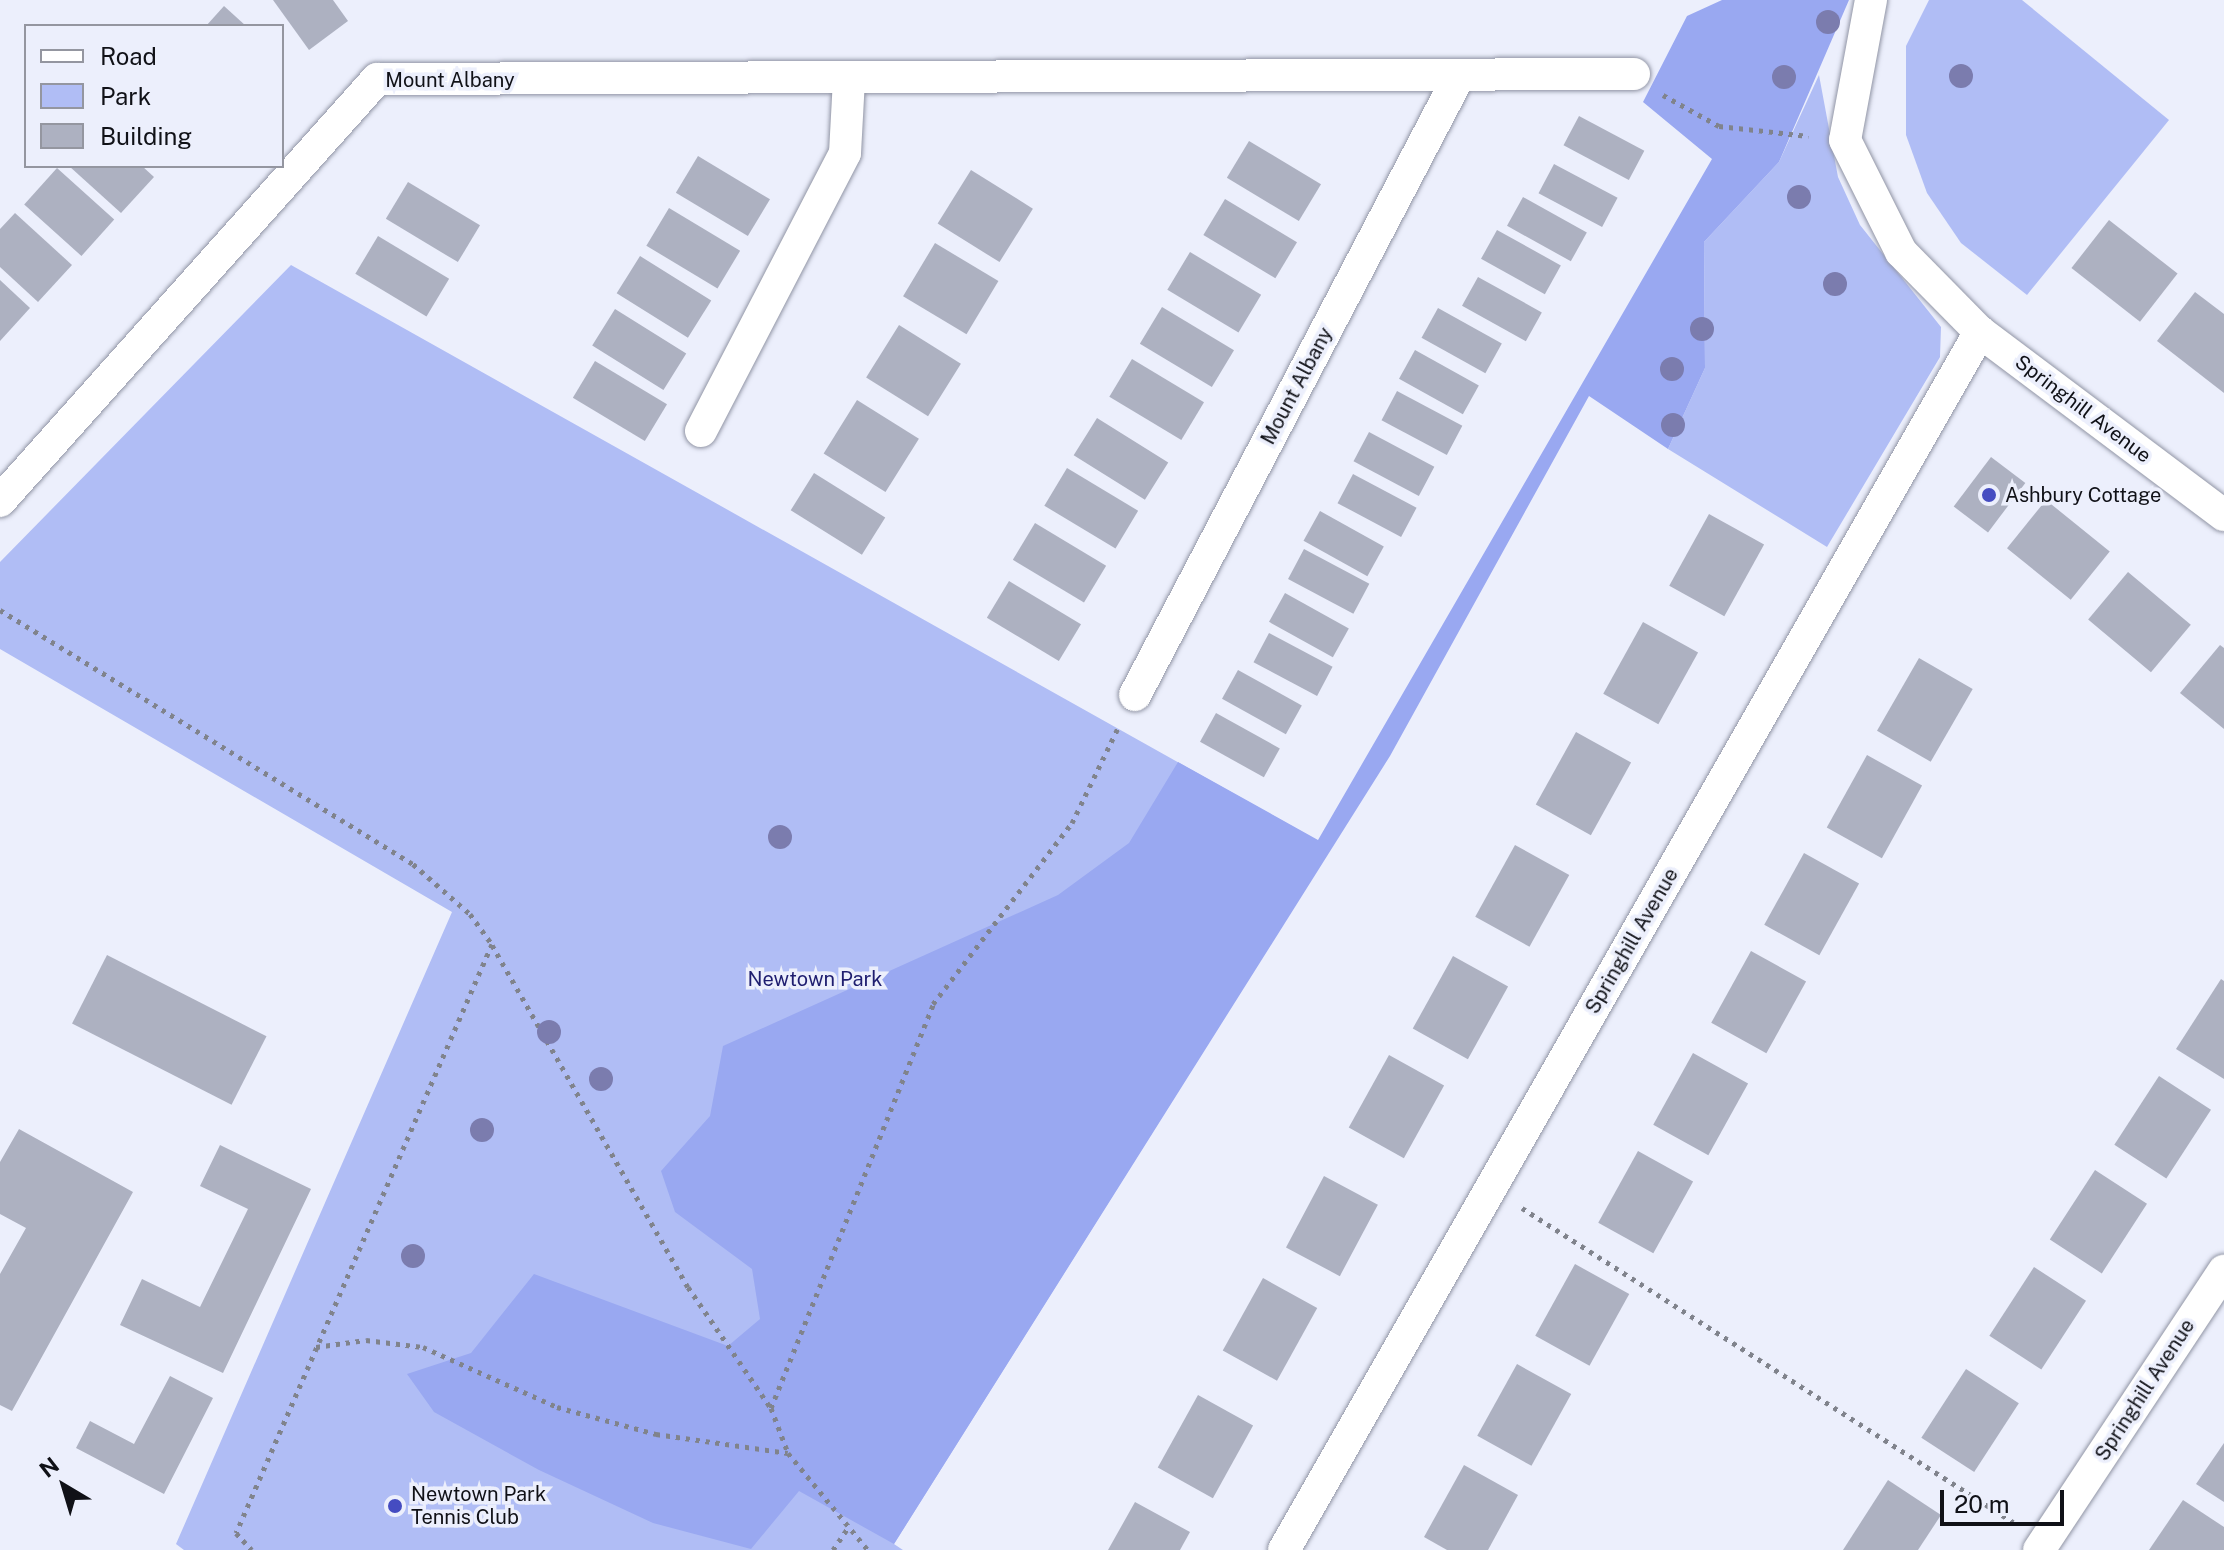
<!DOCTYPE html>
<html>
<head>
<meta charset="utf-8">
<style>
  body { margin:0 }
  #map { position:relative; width:2224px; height:1550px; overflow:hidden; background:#eceffc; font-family:"Public Sans",sans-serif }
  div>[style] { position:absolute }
  .green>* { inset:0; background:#b0bdf5 }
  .forest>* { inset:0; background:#99a8f1 }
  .building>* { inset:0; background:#adb1c1; transform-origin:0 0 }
  .path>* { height:5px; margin-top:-2.5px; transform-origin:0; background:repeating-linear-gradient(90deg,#80838c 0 4px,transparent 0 10px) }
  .roads { filter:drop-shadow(0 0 2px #9195a5) drop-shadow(0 0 2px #9195a5) }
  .street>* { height:32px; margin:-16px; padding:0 16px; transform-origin:16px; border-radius:16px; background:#fff }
  .trees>* { width:24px; height:24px; margin:-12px; border-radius:50%; background:#7b7cae }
  .dots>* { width:22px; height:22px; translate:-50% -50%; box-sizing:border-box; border:4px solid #eceffc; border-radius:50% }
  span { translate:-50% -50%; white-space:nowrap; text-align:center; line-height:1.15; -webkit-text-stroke:7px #eceffc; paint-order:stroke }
  .street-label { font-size:20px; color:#101117 }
  .poi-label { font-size:20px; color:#101117 }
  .left { translate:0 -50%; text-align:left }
  .park-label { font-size:20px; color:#1e1d6f }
  .legend { position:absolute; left:24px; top:24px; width:260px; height:144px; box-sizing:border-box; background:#eceffc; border:2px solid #9496a0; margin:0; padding:10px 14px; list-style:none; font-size:24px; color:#101117 }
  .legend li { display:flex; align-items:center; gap:16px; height:40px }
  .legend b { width:40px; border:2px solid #9496a0 }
  .north { position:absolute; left:24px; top:1446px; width:80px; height:80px; -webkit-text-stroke:6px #eceffc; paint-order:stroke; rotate:322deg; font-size:22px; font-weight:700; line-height:32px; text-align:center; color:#101117 }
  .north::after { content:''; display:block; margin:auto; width:28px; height:36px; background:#101117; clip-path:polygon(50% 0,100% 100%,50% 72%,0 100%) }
  .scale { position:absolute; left:1940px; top:1490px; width:124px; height:36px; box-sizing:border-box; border:4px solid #101117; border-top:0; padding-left:10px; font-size:24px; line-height:28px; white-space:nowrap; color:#101117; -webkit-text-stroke:6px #eceffc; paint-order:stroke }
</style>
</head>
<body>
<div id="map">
  <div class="green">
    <div style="clip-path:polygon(1929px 0,2022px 0,2169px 120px,2027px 295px,1961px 243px,1927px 193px,1906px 135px,1906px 46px)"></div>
    <div style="clip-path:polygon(1819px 75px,1838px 177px,1860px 225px,1941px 327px,1940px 357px,1827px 547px,1668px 449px,1705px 368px,1704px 242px,1779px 162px)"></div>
    <div style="clip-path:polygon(291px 265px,1331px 848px,894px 1544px,903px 1550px,184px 1550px,176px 1544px,452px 912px,0 649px,0 562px)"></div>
  </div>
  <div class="forest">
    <div style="clip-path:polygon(1722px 0,1849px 0,1779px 162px,1704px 242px,1705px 368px,1668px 449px,1589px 396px,1390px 756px,894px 1544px,799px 1491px,751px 1549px,653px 1523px,539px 1470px,434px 1412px,407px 1374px,471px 1353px,534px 1274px,728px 1346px,760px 1319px,752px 1269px,675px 1212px,661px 1171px,710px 1116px,723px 1046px,1058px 895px,1129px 843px,1178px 762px,1318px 840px,1712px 159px,1643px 102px,1687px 16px)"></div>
  </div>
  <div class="building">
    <div style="clip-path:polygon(273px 0,333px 0,348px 21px,309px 50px)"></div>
    <div style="clip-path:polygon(224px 6px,246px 26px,206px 26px)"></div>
    <div style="left:1579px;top:116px;width:74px;height:33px;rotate:28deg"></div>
    <div style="left:1249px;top:141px;width:84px;height:43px;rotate:31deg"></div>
    <div style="left:698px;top:156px;width:84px;height:43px;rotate:31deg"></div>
    <div style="left:1554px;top:164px;width:72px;height:33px;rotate:28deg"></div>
    <div style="clip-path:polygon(69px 166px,142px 166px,154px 177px,121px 213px)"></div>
    <div style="left:57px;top:168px;width:77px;height:49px;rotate:42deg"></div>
    <div style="left:971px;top:170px;width:73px;height:63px;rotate:32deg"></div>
    <div style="left:408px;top:182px;width:84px;height:43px;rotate:31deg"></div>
    <div style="left:1523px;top:197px;width:73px;height:33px;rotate:29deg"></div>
    <div style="left:1225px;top:199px;width:84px;height:42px;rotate:31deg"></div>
    <div style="left:669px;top:208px;width:83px;height:44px;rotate:31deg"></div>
    <div style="clip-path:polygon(15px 213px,72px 265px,38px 302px,0 267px,0 229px)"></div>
    <div style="left:2109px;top:220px;width:87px;height:61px;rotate:38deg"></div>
    <div style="left:1497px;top:230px;width:73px;height:33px;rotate:29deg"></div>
    <div style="left:378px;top:236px;width:83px;height:44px;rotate:31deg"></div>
    <div style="left:935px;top:243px;width:74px;height:62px;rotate:31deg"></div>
    <div style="left:1190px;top:252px;width:83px;height:44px;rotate:31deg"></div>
    <div style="left:640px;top:256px;width:84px;height:44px;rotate:32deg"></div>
    <div style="left:1478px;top:277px;width:73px;height:33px;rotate:29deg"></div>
    <div style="clip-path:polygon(0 280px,30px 308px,0 341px)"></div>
    <div style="clip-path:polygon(2195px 292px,2224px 314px,2224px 393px,2157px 341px)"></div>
    <div style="left:1162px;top:307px;width:84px;height:43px;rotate:31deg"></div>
    <div style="left:1438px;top:308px;width:73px;height:34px;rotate:29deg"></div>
    <div style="left:615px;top:309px;width:84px;height:43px;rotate:32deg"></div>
    <div style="left:899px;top:325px;width:73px;height:62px;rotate:32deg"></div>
    <div style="left:1415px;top:350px;width:73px;height:33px;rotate:29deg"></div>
    <div style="left:1132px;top:359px;width:84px;height:44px;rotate:31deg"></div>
    <div style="left:595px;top:361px;width:84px;height:43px;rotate:31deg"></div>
    <div style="left:1397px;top:391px;width:74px;height:33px;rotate:28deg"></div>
    <div style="left:857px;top:400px;width:73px;height:63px;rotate:32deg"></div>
    <div style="left:1097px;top:418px;width:84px;height:44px;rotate:32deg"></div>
    <div style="left:1369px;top:432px;width:74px;height:33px;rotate:28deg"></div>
    <div style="left:1991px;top:457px;width:43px;height:62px;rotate:37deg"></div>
    <div style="left:1067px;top:468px;width:83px;height:44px;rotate:31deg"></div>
    <div style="left:814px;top:473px;width:84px;height:44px;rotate:32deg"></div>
    <div style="left:1353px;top:474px;width:72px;height:33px;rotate:28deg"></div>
    <div style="left:2046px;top:500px;width:82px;height:62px;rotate:39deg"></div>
    <div style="left:1320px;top:511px;width:73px;height:34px;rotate:29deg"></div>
    <div style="left:1709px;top:514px;width:63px;height:82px;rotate:29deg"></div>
    <div style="left:1035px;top:523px;width:83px;height:43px;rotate:31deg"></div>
    <div style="left:1304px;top:549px;width:74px;height:34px;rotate:28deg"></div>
    <div style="left:2128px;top:572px;width:82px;height:62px;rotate:40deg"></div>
    <div style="left:1009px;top:581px;width:84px;height:43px;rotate:31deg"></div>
    <div style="left:1285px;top:593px;width:73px;height:33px;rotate:29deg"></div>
    <div style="left:1643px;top:622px;width:63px;height:82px;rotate:29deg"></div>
    <div style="left:1269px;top:633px;width:72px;height:33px;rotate:28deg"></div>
    <div style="clip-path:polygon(2220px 645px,2224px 648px,2224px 729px,2180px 693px)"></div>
    <div style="left:1919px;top:658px;width:62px;height:84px;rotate:30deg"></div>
    <div style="left:1238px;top:670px;width:73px;height:33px;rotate:29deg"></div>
    <div style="left:1216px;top:713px;width:73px;height:33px;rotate:29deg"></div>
    <div style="left:1576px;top:732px;width:63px;height:83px;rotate:29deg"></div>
    <div style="left:1867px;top:755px;width:63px;height:83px;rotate:29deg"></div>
    <div style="left:1515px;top:845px;width:62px;height:82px;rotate:29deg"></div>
    <div style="left:1804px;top:853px;width:63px;height:82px;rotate:29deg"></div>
    <div style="left:1751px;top:951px;width:63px;height:82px;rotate:29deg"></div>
    <div style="left:107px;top:955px;width:179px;height:77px;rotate:27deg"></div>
    <div style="left:1453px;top:956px;width:63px;height:83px;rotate:29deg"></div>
    <div style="clip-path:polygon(2221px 979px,2224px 981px,2224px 1079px,2176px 1049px)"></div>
    <div style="left:1693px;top:1053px;width:63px;height:82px;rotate:29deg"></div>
    <div style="left:1389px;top:1055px;width:63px;height:83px;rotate:29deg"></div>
    <div style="left:2159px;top:1076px;width:62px;height:82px;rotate:33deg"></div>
    <div style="clip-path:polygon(19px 1129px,133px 1192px,12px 1411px,0 1405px,0 1274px,26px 1228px,0 1214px,0 1162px)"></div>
    <div style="clip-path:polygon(220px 1145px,311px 1189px,223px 1373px,120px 1325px,142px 1279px,200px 1307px,248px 1209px,200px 1186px)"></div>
    <div style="left:1638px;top:1151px;width:63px;height:82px;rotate:29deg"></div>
    <div style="left:2095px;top:1170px;width:62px;height:83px;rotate:33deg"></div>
    <div style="left:1324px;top:1176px;width:61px;height:81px;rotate:28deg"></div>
    <div style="left:1575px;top:1264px;width:62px;height:82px;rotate:29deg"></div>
    <div style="left:2034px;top:1267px;width:62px;height:82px;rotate:33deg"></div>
    <div style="left:1263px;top:1278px;width:62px;height:83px;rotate:29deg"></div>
    <div style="left:1517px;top:1364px;width:62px;height:82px;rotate:29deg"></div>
    <div style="left:1966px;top:1369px;width:63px;height:82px;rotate:33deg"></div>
    <div style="clip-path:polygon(170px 1376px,213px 1398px,164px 1494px,76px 1448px,90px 1421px,134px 1444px)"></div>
    <div style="left:1198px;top:1395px;width:63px;height:83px;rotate:29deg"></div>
    <div style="clip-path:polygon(2224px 1443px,2224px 1502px,2196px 1484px)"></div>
    <div style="clip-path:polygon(1464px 1465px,1518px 1495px,1488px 1550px,1447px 1550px,1424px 1537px)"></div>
    <div style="clip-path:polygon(1888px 1480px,1941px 1515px,1918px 1550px,1843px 1550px)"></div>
    <div style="clip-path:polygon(2183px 1500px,2224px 1527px,2224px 1550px,2149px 1550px)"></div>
    <div style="clip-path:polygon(1135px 1502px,1190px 1532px,1180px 1550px,1108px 1550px)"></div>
  </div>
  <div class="path">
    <div style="left:1663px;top:95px;width:64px;rotate:29deg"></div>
    <div style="left:1719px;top:126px;width:90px;rotate:6.4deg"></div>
    <div style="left:0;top:610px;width:485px;rotate:31.6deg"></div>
    <div style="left:413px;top:864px;width:76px;rotate:41.3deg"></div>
    <div style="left:470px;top:914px;width:37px;rotate:54deg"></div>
    <div style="left:492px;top:944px;width:642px;rotate:113.49deg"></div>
    <div style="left:236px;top:1533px;width:23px;rotate:47deg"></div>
    <div style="left:492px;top:945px;width:394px;rotate:60.2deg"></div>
    <div style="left:688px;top:1287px;width:147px;rotate:55.6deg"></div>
    <div style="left:771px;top:1408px;width:48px;rotate:69.3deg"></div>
    <div style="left:788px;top:1453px;width:126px;rotate:50.5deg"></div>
    <div style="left:1522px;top:1208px;width:583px;rotate:32.6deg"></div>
    <div style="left:316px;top:1347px;width:50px;rotate:-8deg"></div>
    <div style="left:366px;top:1340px;width:57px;rotate:7deg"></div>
    <div style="left:423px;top:1347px;width:147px;rotate:24.1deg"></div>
    <div style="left:557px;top:1407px;width:103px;rotate:15.3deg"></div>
    <div style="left:656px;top:1434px;width:133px;rotate:8.2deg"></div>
    <div style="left:771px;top:1408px;width:435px;rotate:-68.1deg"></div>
    <div style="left:933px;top:1004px;width:228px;rotate:-52.5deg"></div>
    <div style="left:1072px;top:823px;width:106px;rotate:-64.2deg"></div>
    <div style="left:833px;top:1550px;width:27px;rotate:-56deg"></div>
  </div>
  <div class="roads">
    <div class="street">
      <div style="left:1871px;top:0;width:142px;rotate:100.5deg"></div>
      <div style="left:1845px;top:140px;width:125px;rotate:63.4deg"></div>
      <div style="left:1901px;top:252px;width:112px;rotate:45.4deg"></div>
      <div style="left:1980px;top:332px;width:305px;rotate:36.9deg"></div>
      <div style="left:701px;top:431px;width:313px;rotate:-62.6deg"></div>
      <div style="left:845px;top:153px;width:75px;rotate:-86.9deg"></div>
      <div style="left:0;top:501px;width:566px;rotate:-48.22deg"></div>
      <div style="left:377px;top:79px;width:1257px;rotate:-0.23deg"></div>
      <div style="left:1135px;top:695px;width:696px;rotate:-62.37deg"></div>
      <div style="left:1284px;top:1550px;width:1403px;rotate:-60.26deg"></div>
      <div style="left:2039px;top:1550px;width:335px;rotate:-56.5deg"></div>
    </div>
  </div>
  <div class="trees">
    <div style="left:1828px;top:22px"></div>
    <div style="left:1961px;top:76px"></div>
    <div style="left:1784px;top:77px"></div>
    <div style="left:1799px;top:197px"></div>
    <div style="left:1835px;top:284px"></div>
    <div style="left:1702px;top:329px"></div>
    <div style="left:1672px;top:369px"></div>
    <div style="left:1673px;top:425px"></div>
    <div style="left:780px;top:837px"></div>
    <div style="left:549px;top:1032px"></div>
    <div style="left:601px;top:1079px"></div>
    <div style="left:482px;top:1130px"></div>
    <div style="left:413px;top:1256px"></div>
  </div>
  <div class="dots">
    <div style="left:1989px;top:495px;background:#454cc1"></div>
    <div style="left:395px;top:1506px;background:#454cc1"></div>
  </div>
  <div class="street-label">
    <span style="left:450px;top:80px">Mount Albany</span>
    <span style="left:1297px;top:386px;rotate:-62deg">Mount Albany</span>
    <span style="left:2083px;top:409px;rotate:37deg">Springhill Avenue</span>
    <span style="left:1632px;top:941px;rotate:-60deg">Springhill Avenue</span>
    <span style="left:2145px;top:1390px;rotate:-57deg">Springhill Avenue</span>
  </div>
  <div class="poi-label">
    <span class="left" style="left:2005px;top:495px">Ashbury Cottage</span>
    <span class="left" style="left:411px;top:1506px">Newtown Park<br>Tennis Club</span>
  </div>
  <div class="park-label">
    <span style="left:815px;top:979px">Newtown Park</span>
  </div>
  <ul class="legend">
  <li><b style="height:10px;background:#fff"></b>Road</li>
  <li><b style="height:22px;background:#b0bdf5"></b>Park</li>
  <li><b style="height:22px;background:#adb1c1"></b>Building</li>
  </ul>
  <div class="north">N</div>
  <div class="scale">20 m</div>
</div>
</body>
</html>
